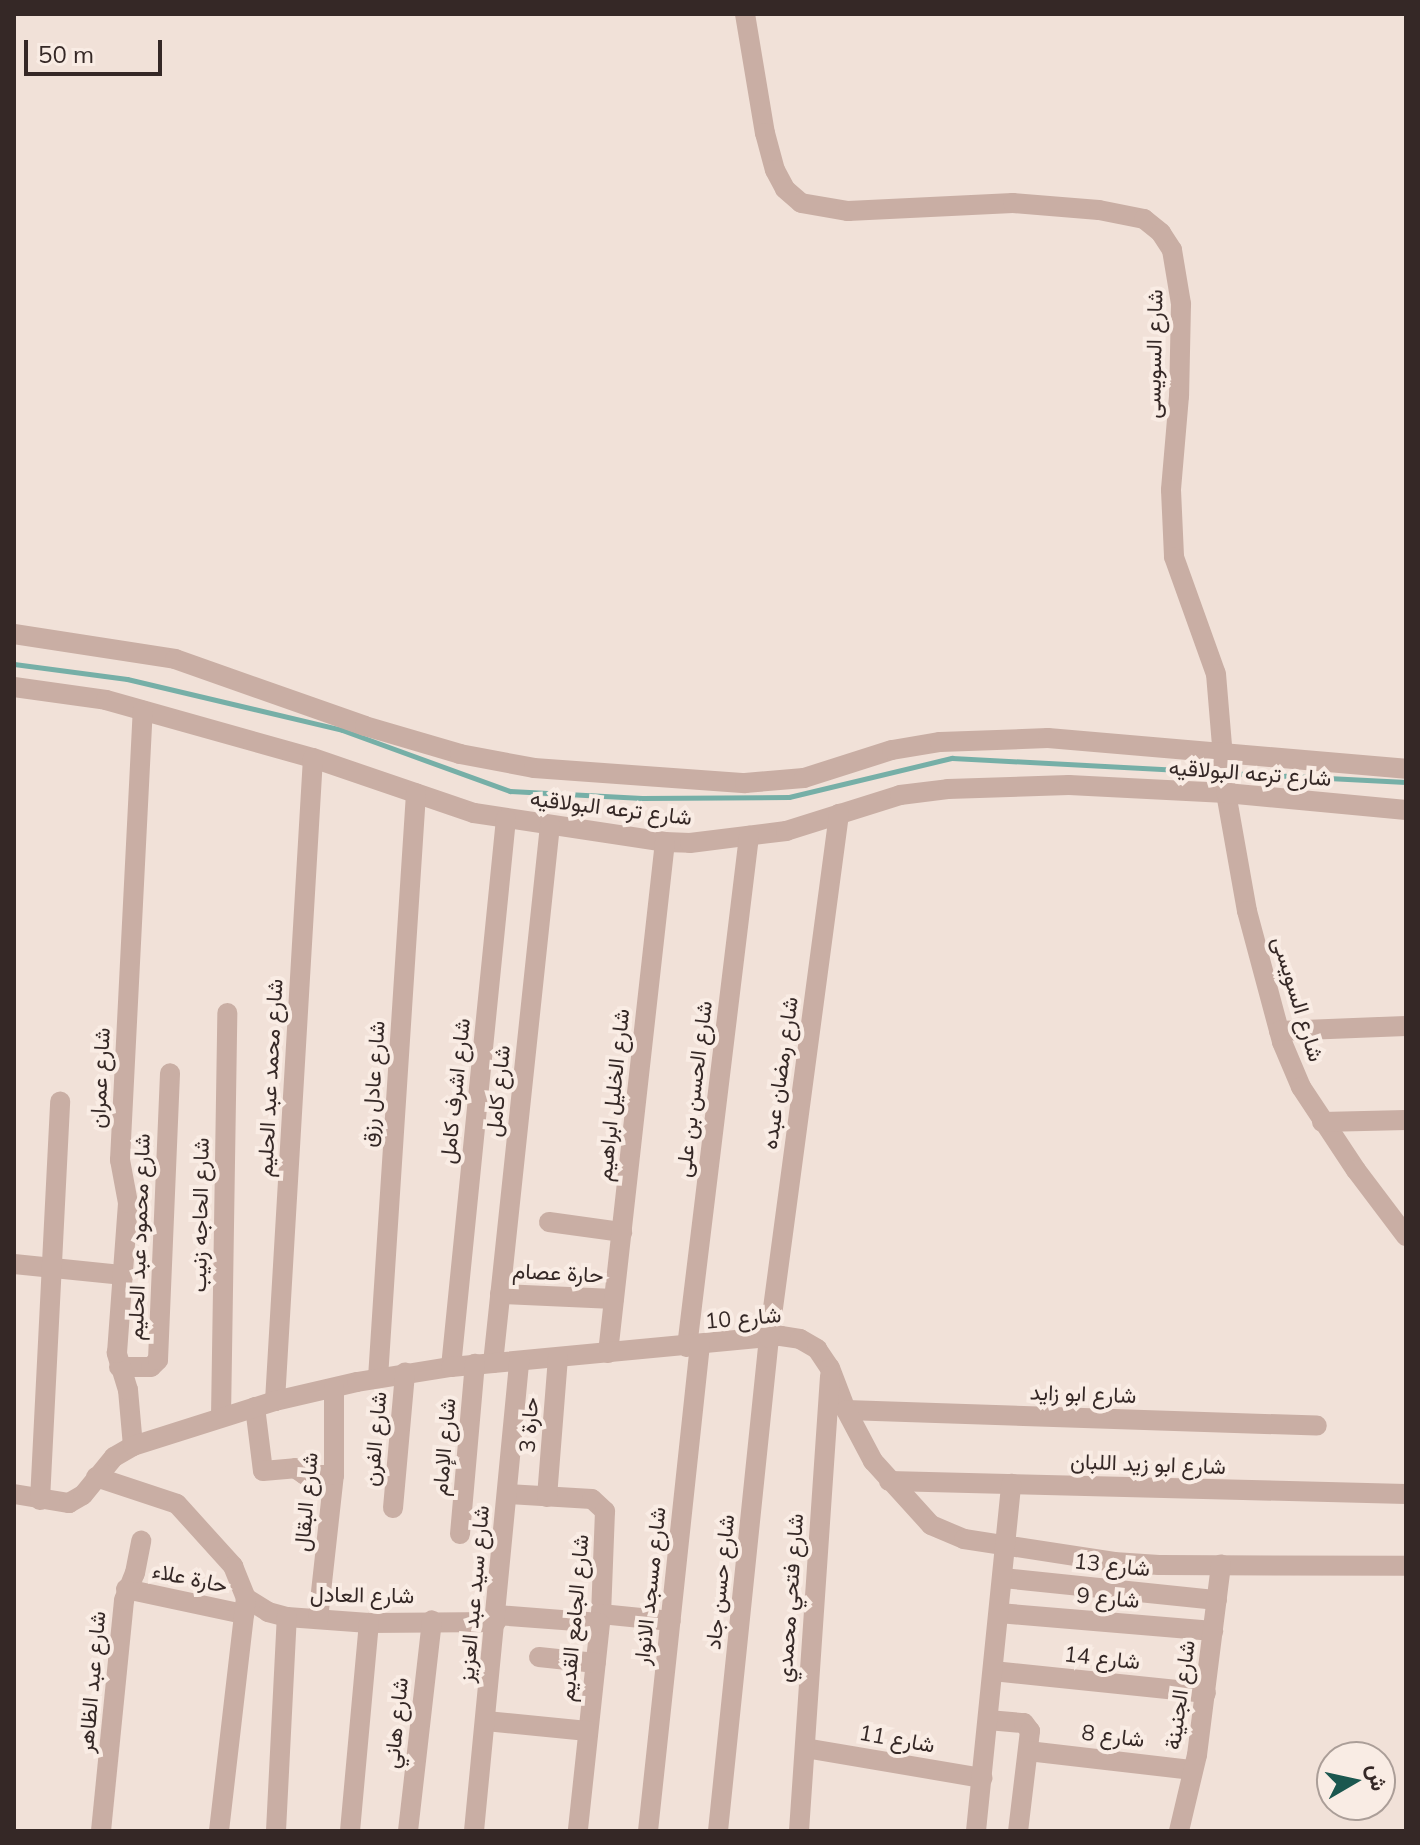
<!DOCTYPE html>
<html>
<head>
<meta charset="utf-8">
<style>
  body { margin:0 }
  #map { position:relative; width:1420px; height:1845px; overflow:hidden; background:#f1e1d8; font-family:Mulish,Vazirmatn,sans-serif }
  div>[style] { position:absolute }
  .stream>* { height:5px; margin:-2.5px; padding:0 2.5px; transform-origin:2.5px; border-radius:2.5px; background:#76afa7 }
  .minor>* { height:20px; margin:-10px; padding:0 10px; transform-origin:10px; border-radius:10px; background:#c9aea4 }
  span { translate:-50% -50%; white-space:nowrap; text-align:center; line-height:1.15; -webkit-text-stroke:8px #f9ece4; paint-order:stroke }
  .street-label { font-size:22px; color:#352826 }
  .frame { position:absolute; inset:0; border:16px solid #352826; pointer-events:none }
  .north { position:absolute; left:1316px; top:1741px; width:80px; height:80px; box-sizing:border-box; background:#f9ece4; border:2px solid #ab9e98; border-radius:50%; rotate:81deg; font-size:22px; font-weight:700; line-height:32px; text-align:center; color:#352826 }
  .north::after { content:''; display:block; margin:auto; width:28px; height:36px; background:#1b574f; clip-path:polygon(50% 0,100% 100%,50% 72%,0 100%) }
  .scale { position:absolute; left:24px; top:40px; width:138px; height:36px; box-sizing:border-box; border:4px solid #352826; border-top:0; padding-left:10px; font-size:24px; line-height:28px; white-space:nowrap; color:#352826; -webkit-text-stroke:6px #f9ece4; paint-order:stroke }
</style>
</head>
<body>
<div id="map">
  <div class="stream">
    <div style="left:14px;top:664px;width:114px;rotate:7.6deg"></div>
    <div style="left:127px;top:679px;width:221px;rotate:13.3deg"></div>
    <div style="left:342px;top:730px;width:179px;rotate:20deg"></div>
    <div style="left:510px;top:791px;width:132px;rotate:3deg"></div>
    <div style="left:642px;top:798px;width:147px;rotate:-0.4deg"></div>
    <div style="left:789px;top:797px;width:168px;rotate:-13.5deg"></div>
    <div style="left:952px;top:758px;width:266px;rotate:3deg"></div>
    <div style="left:1228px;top:773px;width:178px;rotate:2.9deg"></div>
  </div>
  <div class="minor">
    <div style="left:745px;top:14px;width:121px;rotate:80.5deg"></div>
    <div style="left:765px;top:133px;width:38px;rotate:75deg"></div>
    <div style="left:775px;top:170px;width:21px;rotate:62deg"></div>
    <div style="left:785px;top:189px;width:21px;rotate:41deg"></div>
    <div style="left:801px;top:203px;width:48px;rotate:9.7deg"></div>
    <div style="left:848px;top:211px;width:165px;rotate:-2.8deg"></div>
    <div style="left:1013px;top:203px;width:86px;rotate:4.7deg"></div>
    <div style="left:1099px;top:210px;width:46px;rotate:11.3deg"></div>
    <div style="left:1144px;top:219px;width:22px;rotate:39deg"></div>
    <div style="left:1161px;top:233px;width:20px;rotate:57deg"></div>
    <div style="left:1172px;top:250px;width:55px;rotate:80.5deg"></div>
    <div style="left:1181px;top:304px;width:92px;rotate:91.2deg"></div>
    <div style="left:1179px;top:396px;width:94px;rotate:94.9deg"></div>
    <div style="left:1171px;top:490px;width:67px;rotate:87.4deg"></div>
    <div style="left:1174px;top:557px;width:124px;rotate:70.3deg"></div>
    <div style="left:1216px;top:674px;width:119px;rotate:85.2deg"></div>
    <div style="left:1226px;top:793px;width:120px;rotate:79.9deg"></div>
    <div style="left:1247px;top:911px;width:136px;rotate:75deg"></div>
    <div style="left:1282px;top:1042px;width:49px;rotate:67.1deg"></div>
    <div style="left:1301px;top:1087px;width:100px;rotate:56.5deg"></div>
    <div style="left:1356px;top:1170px;width:83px;rotate:52.9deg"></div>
    <div style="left:14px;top:634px;width:163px;rotate:8.8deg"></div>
    <div style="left:175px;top:659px;width:201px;rotate:19.4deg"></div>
    <div style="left:365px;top:726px;width:99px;rotate:16.4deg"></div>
    <div style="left:460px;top:754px;width:75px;rotate:10.7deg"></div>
    <div style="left:534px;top:768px;width:212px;rotate:4.1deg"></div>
    <div style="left:745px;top:783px;width:59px;rotate:-4.8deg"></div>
    <div style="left:804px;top:778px;width:92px;rotate:-17.7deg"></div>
    <div style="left:892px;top:750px;width:49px;rotate:-9.5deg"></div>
    <div style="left:940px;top:742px;width:108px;rotate:-2.1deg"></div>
    <div style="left:1048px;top:738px;width:359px;rotate:4.9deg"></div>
    <div style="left:14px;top:687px;width:93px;rotate:8deg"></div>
    <div style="left:106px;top:700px;width:215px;rotate:15.7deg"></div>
    <div style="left:313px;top:758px;width:170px;rotate:18.9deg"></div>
    <div style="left:474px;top:813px;width:193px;rotate:8.6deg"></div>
    <div style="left:665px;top:842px;width:25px;rotate:2deg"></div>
    <div style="left:690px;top:843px;width:97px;rotate:-7.1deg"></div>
    <div style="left:786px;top:831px;width:120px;rotate:-17.5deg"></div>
    <div style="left:900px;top:795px;width:48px;rotate:-7.1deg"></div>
    <div style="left:948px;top:789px;width:121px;rotate:-1.9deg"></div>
    <div style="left:1069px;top:785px;width:157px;rotate:2.9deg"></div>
    <div style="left:1226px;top:793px;width:181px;rotate:5.4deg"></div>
    <div style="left:1279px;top:1031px;width:127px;rotate:-2.3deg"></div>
    <div style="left:1322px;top:1122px;width:84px;rotate:-1.4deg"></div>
    <div style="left:549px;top:1222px;width:74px;rotate:7.8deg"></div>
    <div style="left:14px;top:1264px;width:110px;rotate:5.8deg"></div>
    <div style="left:500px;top:1294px;width:114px;rotate:2.5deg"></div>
    <div style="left:687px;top:1347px;width:515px;rotate:-83.08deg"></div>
    <div style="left:608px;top:1353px;width:514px;rotate:-83.64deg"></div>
    <div style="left:493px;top:1363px;width:541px;rotate:-83.95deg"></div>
    <div style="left:119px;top:1367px;width:32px"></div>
    <div style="left:151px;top:1367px;width:10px;rotate:-45deg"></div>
    <div style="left:158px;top:1360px;width:287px;rotate:-87.6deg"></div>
    <div style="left:451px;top:1367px;width:551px;rotate:-84.27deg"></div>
    <div style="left:378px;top:1378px;width:586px;rotate:-86.28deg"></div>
    <div style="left:275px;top:1401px;width:644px;rotate:-86.62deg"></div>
    <div style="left:255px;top:1407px;width:64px;rotate:82.9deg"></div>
    <div style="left:263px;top:1471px;width:32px;rotate:-5deg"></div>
    <div style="left:295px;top:1468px;width:12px;rotate:35deg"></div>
    <div style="left:305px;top:1475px;width:29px"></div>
    <div style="left:846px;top:1410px;width:471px;rotate:1.9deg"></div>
    <div style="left:221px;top:1417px;width:404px;rotate:-89.1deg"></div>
    <div style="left:133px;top:1446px;width:56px;rotate:-95.1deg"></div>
    <div style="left:128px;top:1390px;width:39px;rotate:-107deg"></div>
    <div style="left:117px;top:1353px;width:150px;rotate:-85.8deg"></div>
    <div style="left:128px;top:1203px;width:44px;rotate:-100.5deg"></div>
    <div style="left:120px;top:1160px;width:450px;rotate:-87.1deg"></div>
    <div style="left:96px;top:1477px;width:85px;rotate:18.4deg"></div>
    <div style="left:177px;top:1504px;width:84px;rotate:47.9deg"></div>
    <div style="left:233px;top:1566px;width:35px;rotate:68deg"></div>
    <div style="left:246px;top:1598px;width:26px;rotate:32deg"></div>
    <div style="left:268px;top:1612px;width:20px;rotate:15deg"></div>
    <div style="left:287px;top:1617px;width:82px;rotate:4.2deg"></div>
    <div style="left:369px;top:1623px;width:127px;rotate:-0.5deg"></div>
    <div style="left:889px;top:1481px;width:517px;rotate:1.44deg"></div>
    <div style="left:14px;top:1494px;width:56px;rotate:9.3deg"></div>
    <div style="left:69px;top:1503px;width:16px;rotate:-30deg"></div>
    <div style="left:83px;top:1495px;width:49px;rotate:-50.8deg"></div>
    <div style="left:114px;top:1457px;width:22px;rotate:-30deg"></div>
    <div style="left:133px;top:1446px;width:149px;rotate:-17.6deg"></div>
    <div style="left:275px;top:1401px;width:84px;rotate:-13deg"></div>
    <div style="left:357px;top:1382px;width:95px;rotate:-9.1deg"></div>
    <div style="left:451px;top:1367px;width:331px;rotate:-5.4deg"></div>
    <div style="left:781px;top:1336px;width:19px;rotate:9deg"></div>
    <div style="left:800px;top:1339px;width:20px;rotate:30deg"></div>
    <div style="left:817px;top:1349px;width:23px;rotate:56deg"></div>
    <div style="left:830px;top:1368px;width:45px;rotate:69.1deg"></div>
    <div style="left:846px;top:1410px;width:58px;rotate:62.1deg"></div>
    <div style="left:873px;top:1461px;width:86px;rotate:47.8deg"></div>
    <div style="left:931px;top:1525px;width:36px;rotate:23deg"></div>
    <div style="left:964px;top:1539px;width:152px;rotate:8.7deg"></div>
    <div style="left:1114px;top:1562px;width:45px;rotate:3.8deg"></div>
    <div style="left:1159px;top:1565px;width:247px;rotate:0.2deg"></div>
    <div style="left:507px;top:1494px;width:85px;rotate:3.4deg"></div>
    <div style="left:592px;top:1499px;width:18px;rotate:43deg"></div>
    <div style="left:605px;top:1511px;width:103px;rotate:92.2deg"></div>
    <div style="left:601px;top:1614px;width:218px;rotate:96.1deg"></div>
    <div style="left:547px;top:1497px;width:140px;rotate:-85.5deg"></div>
    <div style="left:40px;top:1500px;width:399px;rotate:-87.1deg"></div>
    <div style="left:393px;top:1508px;width:136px;rotate:-84.9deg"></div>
    <div style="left:460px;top:1534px;width:171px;rotate:-85deg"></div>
    <div style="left:1003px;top:1578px;width:215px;rotate:5.9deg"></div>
    <div style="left:126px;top:1589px;width:121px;rotate:12deg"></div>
    <div style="left:999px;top:1613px;width:215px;rotate:4.8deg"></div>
    <div style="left:601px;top:1614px;width:70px;rotate:5.7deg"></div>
    <div style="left:497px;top:1615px;width:103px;rotate:4.4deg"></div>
    <div style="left:318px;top:1619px;width:145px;rotate:-83.7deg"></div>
    <div style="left:334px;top:1475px;width:87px;rotate:-90deg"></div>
    <div style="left:539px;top:1657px;width:57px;rotate:6deg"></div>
    <div style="left:993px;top:1671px;width:214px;rotate:5.9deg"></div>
    <div style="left:988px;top:1720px;width:36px;rotate:5deg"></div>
    <div style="left:1024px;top:1723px;width:10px;rotate:53deg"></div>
    <div style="left:1030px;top:1731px;width:101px;rotate:96.8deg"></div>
    <div style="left:486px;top:1721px;width:102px;rotate:5.6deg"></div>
    <div style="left:805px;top:1748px;width:180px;rotate:9.6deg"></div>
    <div style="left:1028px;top:1751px;width:166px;rotate:6.6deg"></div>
    <div style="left:101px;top:1831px;width:232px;rotate:-84.3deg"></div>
    <div style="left:124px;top:1600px;width:29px;rotate:-68deg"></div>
    <div style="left:135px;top:1573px;width:33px;rotate:-79deg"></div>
    <div style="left:219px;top:1831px;width:235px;rotate:-83.4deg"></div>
    <div style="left:276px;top:1831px;width:214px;rotate:-87.1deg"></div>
    <div style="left:350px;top:1831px;width:209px;rotate:-84.8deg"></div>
    <div style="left:408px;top:1831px;width:212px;rotate:-83.5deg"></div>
    <div style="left:474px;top:1831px;width:472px;rotate:-84.5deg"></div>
    <div style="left:648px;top:1831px;width:488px;rotate:-83.9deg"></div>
    <div style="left:718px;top:1831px;width:496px;rotate:-84.1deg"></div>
    <div style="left:769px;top:1338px;width:529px;rotate:-82.39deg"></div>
    <div style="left:799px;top:1831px;width:456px;rotate:-86.1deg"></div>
    <div style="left:976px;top:1831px;width:349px;rotate:-84.2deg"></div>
    <div style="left:1179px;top:1831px;width:78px;rotate:-76.7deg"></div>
    <div style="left:1197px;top:1755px;width:192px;rotate:-82.8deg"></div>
  </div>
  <div class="street-label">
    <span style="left:1154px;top:354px;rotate:-89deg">شارع السويسى</span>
    <span style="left:1250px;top:773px;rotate:4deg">شارع ترعه البولاقيه</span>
    <span style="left:611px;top:808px;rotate:7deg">شارع ترعه البولاقيه</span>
    <span style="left:1298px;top:999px;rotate:73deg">شارع السويسى</span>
    <span style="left:780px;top:1073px;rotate:-82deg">شارع رمضان عبده</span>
    <span style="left:100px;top:1078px;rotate:-87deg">شارع عمران</span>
    <span style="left:270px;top:1078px;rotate:-87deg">شارع محمد عبد الحليم</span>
    <span style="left:373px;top:1084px;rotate:-86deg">شارع عادل رزق</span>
    <span style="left:694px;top:1089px;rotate:-83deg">شارع الحسن بن على</span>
    <span style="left:455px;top:1091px;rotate:-84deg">شارع اشرف كامل</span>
    <span style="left:498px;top:1091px;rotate:-84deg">شارع كامل</span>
    <span style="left:613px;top:1095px;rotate:-84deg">شارع الخليل ابراهيم</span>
    <span style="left:200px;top:1215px;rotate:-89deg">شارع الحاجه زنيب</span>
    <span style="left:139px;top:1237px;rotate:-88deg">شارع محمود عبد الحليم</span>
    <span style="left:558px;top:1273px;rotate:3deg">حارة عصام</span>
    <span style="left:743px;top:1318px;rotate:-5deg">شارع 10</span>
    <span style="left:1083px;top:1394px;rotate:2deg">شارع ابو زايد</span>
    <span style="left:529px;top:1425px;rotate:-86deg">حارة 3</span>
    <span style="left:375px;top:1439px;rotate:-85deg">شارع الفرن</span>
    <span style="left:444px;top:1447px;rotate:-85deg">شارع الإمام</span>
    <span style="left:1148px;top:1464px;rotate:2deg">شارع ابو زيد اللبان</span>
    <span style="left:306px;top:1502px;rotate:-85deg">شارع البقال</span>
    <span style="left:1112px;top:1565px;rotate:6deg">شارع 13</span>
    <span style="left:190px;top:1578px;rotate:12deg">حارة علاء</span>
    <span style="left:720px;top:1582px;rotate:-84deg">شارع حسن جاد</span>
    <span style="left:650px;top:1586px;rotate:-84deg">شارع مسجد الانوار</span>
    <span style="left:474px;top:1594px;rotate:-85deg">شارع سيد عبد العزيز</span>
    <span style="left:362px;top:1595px;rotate:1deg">شارع العادل</span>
    <span style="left:790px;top:1598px;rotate:-86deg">شارع فتحي محمدي</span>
    <span style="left:1108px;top:1598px;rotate:5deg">شارع 9</span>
    <span style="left:574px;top:1618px;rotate:-85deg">شارع الجامع القديم</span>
    <span style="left:1102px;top:1658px;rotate:6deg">شارع 14</span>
    <span style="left:92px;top:1682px;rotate:-85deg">شارع عبد الظاهر</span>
    <span style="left:1180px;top:1695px;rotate:-82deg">شارع الجنينة</span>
    <span style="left:396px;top:1723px;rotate:-84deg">شارع هاني</span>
    <span style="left:1113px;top:1736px;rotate:7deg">شارع 8</span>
    <span style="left:897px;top:1739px;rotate:10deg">شارع 11</span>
  </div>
  <div class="frame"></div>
  <div class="north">ش</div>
  <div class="scale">50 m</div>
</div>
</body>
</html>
